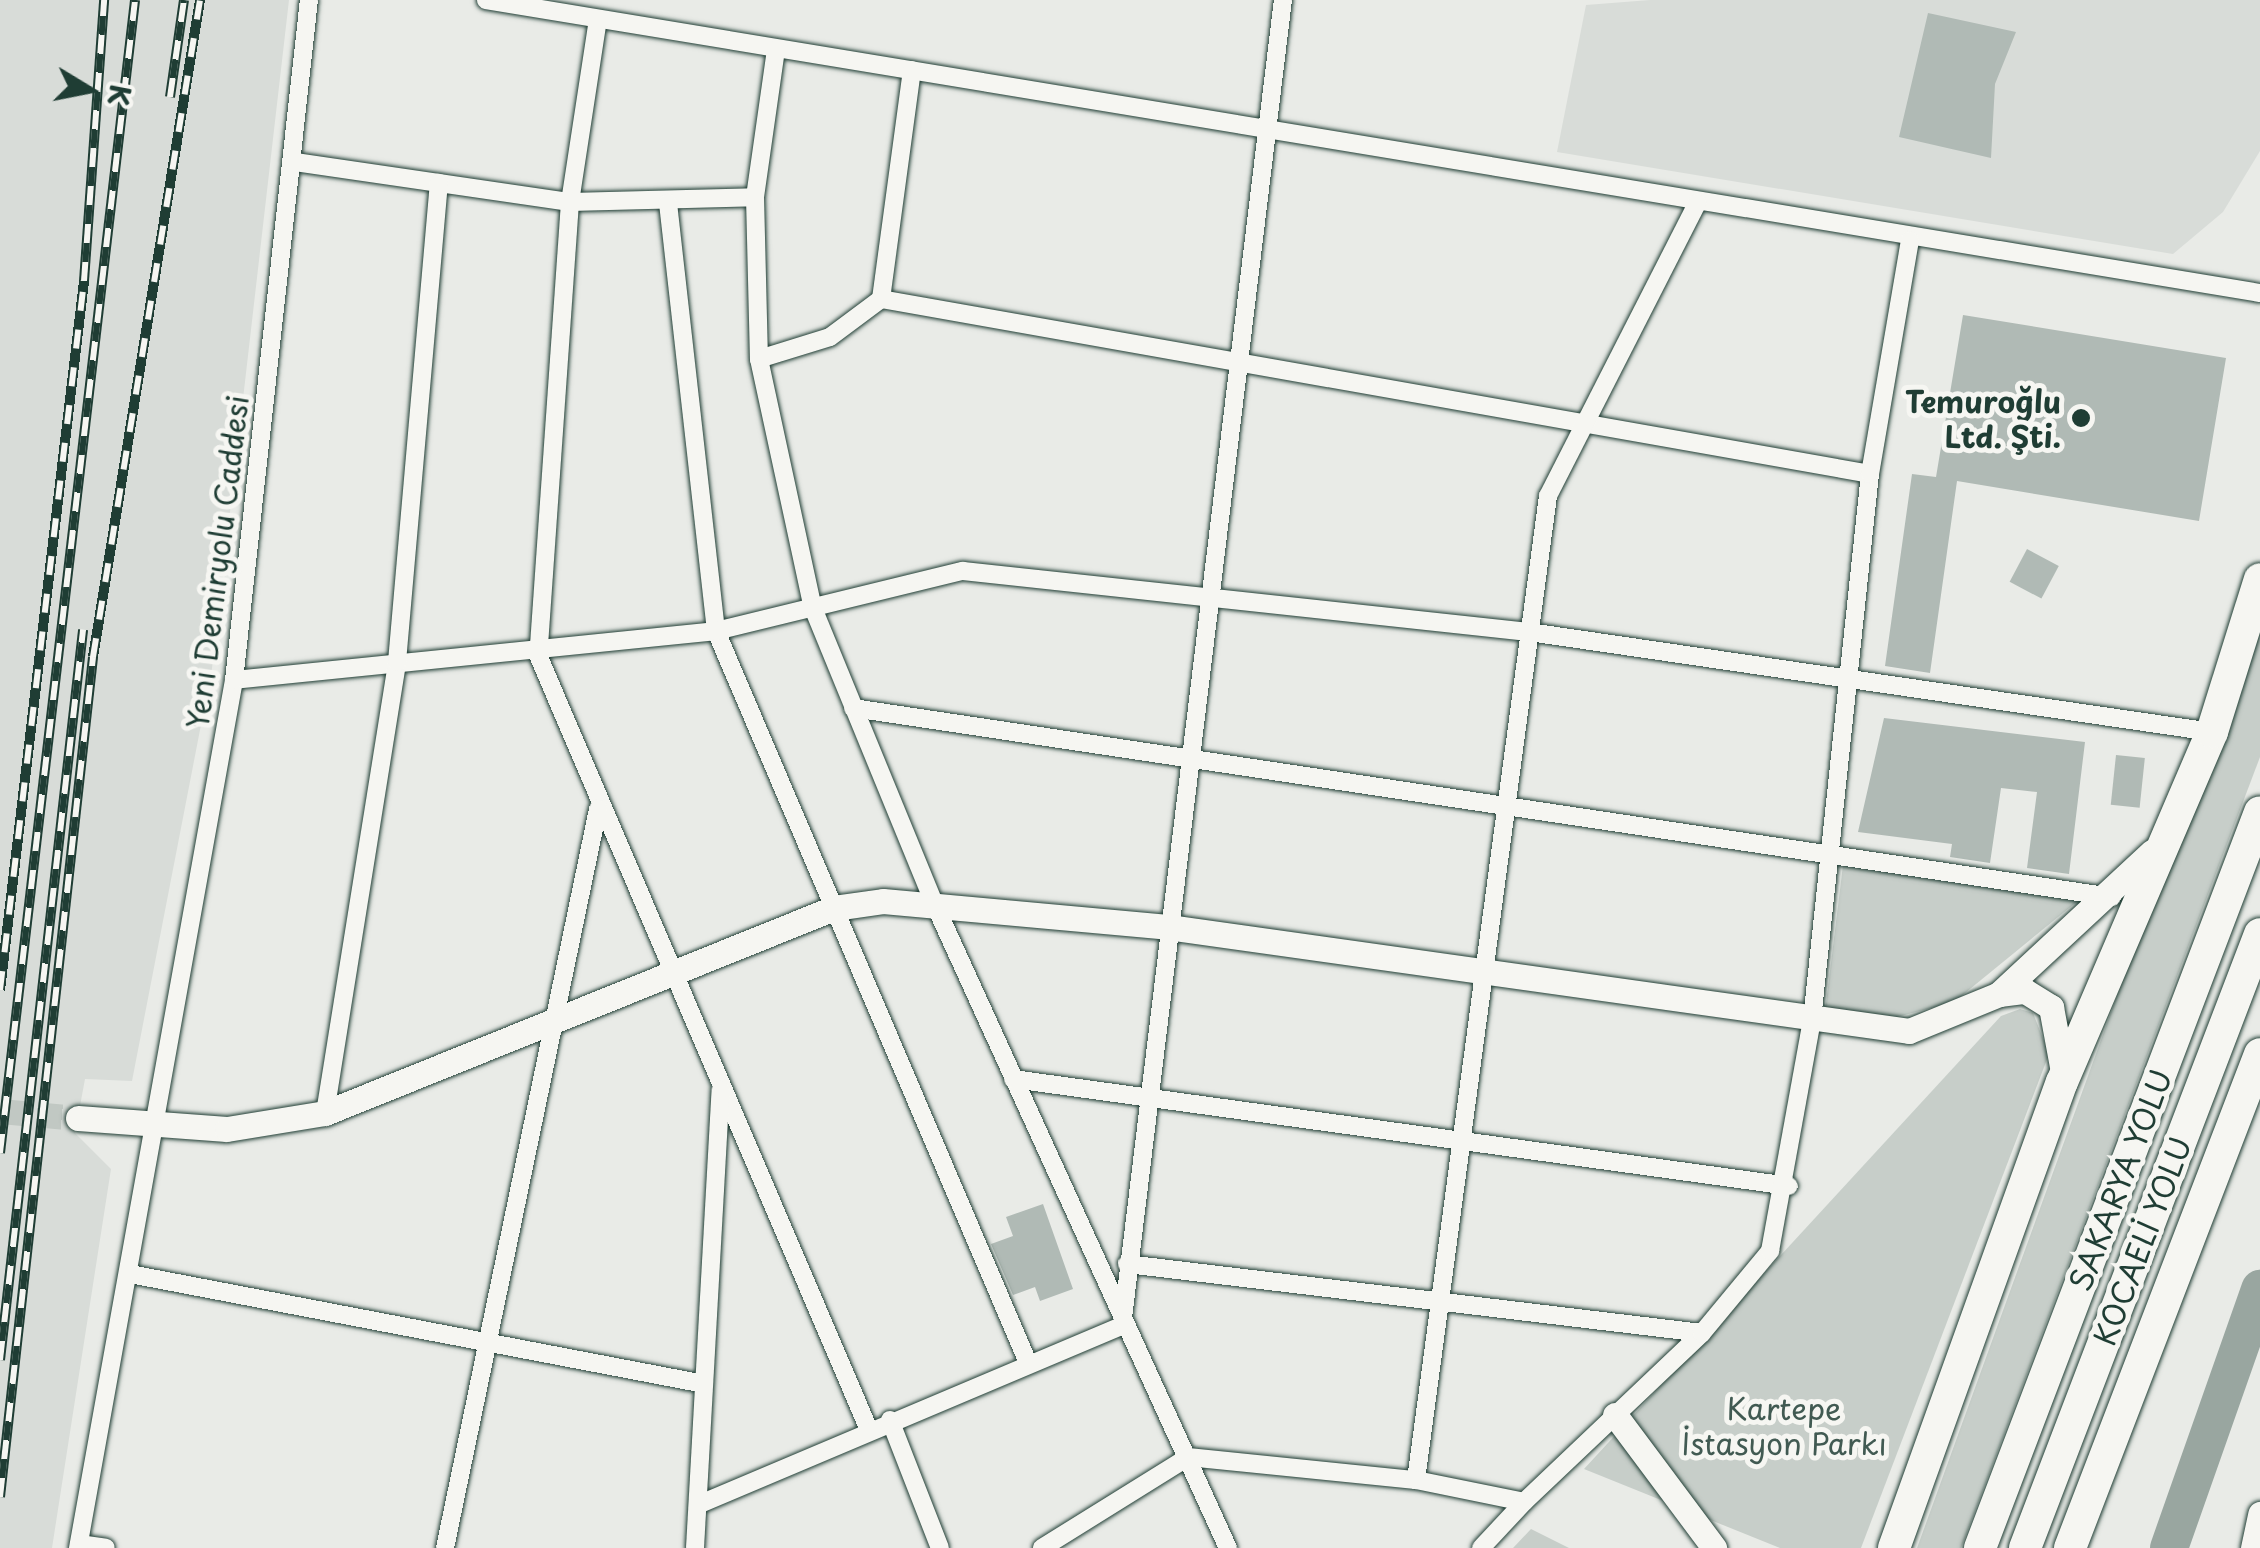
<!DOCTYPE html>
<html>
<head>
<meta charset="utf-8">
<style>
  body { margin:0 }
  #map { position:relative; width:2260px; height:1548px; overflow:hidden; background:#e9ebe7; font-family:"Playpen Sans",sans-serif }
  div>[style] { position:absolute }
  .built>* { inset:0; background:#d8dcd8 }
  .green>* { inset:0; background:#c7cec9 }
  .river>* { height:38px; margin:-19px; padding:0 19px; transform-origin:19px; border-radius:19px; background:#99a6a0 }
  .building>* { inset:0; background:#b0bab5; transform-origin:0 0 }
  .secondary-tunnel>* { height:25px; margin-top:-12.5px; transform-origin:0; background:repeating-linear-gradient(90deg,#c1c8c3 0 25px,transparent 0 37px) }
  .roads { filter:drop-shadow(0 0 2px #1f3d34) drop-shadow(0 0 2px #1f3d34) }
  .street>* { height:18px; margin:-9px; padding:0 9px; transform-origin:9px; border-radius:9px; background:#f6f6f2 }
  .secondary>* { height:25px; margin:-12.5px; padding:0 12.5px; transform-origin:12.5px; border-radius:12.5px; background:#f6f6f2 }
  .highway>* { height:32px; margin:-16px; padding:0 16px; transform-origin:16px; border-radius:16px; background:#f6f6f2 }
  .rail>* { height:10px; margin-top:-5px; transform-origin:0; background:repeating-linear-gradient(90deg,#f6f6f2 0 19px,#1f3d34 0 38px); box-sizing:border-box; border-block:2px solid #1f3d34 }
  .dots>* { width:28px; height:28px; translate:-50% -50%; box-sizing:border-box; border:5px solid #f6f6f2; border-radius:50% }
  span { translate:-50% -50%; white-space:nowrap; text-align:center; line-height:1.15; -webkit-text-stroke:10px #f6f6f2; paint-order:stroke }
  .poi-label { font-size:30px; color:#1f3d34; font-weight:700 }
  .right { translate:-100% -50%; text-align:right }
  .street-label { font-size:30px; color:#1f3d34 }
  .park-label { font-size:30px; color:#415a52 }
  .north { position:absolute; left:40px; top:40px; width:100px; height:100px; -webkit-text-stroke:8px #f6f6f2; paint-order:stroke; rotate:100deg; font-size:28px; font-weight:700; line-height:40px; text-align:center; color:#1f3d34 }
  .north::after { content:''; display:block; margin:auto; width:35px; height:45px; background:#1f3d34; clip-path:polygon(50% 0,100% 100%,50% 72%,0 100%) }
</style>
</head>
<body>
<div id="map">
  <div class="built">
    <div style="clip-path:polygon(0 0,289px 0,212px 668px,132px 1081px,85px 1079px,75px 1133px,111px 1169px,52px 1548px,0 1548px)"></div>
    <div style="clip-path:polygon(1650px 0,2260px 0,2260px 151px,2223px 212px,2173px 254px,1557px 152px,1586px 5px)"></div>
  </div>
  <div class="green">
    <div style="clip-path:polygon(2260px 601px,2260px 757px,1961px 1548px,1917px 1548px)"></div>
    <div style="clip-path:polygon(1843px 865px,2079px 900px,1954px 1002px,1893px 1018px,1825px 1012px)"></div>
    <div style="clip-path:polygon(2020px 1009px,2033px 1013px,2049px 1054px,1861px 1548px,1780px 1548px,1584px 1469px,2001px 1016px)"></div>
    <div style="clip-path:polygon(1531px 1529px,1569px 1548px,1513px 1548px)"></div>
  </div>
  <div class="river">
    <div style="left:2169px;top:1548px;width:275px;rotate:-70.6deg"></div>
  </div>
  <div class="building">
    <div style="clip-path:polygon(1928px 13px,2016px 32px,1995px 84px,1991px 158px,1899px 137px)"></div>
    <div style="clip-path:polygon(1963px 315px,2226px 358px,2199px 521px,1957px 481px,1930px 673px,1885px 666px,1912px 474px,1936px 477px)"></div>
    <div style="left:2027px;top:549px;width:36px;height:37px;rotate:28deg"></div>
    <div style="clip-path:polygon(1884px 718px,2085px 742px,2069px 874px,2027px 868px,2037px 792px,2001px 788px,1990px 863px,1950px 857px,1952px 844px,1858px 832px)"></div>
    <div style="left:2116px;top:755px;width:29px;height:50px;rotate:6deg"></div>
    <div style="clip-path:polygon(1043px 1204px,1073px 1289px,1040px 1301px,1035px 1287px,1013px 1295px,991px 1244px,1013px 1236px,1006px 1217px)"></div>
  </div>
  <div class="secondary-tunnel">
    <div style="left:0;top:1111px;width:78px;rotate:5.1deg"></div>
  </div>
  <div class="roads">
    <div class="street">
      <div style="left:486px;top:0;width:1798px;rotate:9.38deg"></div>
      <div style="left:598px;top:19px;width:185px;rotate:98.7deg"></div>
      <div style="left:570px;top:202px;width:454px;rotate:94deg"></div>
      <div style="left:538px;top:655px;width:843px;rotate:66.87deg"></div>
      <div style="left:295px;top:162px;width:278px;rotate:8.3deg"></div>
      <div style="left:570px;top:202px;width:185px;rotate:-1.5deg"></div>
      <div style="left:755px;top:197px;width:162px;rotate:88.6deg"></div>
      <div style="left:759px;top:359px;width:255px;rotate:77.8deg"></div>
      <div style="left:813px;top:608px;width:319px;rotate:67.7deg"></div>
      <div style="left:934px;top:903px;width:709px;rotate:65.5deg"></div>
      <div style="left:755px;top:197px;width:149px;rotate:-81.9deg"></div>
      <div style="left:668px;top:203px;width:431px;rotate:83.6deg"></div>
      <div style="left:716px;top:631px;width:796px;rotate:66.91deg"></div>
      <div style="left:881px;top:299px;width:231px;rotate:-82.3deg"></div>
      <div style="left:759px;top:359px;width:74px;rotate:-17.2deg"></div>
      <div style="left:830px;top:337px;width:64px;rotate:-36.7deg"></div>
      <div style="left:881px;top:299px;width:1004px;rotate:10.03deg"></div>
      <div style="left:234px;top:680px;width:484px;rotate:-5.8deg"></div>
      <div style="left:716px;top:631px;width:254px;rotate:-13.7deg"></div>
      <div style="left:963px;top:571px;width:569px;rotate:6.15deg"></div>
      <div style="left:1529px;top:632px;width:690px;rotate:8.33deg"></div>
      <div style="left:853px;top:708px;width:1273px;rotate:8.54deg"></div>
      <div style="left:1013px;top:1079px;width:783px;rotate:7.85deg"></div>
      <div style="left:325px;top:1113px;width:457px;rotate:-80.9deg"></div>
      <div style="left:397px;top:662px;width:481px;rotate:-85deg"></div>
      <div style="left:1127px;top:1264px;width:579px;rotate:6.84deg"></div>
      <div style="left:130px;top:1274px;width:579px;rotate:10.84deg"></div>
      <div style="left:890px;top:1420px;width:137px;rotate:68.7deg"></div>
      <div style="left:1416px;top:1480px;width:993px;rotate:-82.36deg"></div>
      <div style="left:1548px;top:496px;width:329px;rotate:-63deg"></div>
      <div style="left:700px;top:1504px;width:458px;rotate:-22.9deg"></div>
      <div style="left:1122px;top:1326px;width:1336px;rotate:-83.08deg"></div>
      <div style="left:79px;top:1544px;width:27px;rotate:8deg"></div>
      <div style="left:78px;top:1548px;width:882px;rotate:-79.81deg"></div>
      <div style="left:234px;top:680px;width:684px;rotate:-83.71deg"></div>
      <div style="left:445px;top:1548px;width:755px;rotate:-78.3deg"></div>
      <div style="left:695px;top:1548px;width:459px;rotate:-86.8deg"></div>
      <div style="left:1042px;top:1548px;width:172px;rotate:-31.9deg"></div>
      <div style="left:1188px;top:1457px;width:229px;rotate:5.8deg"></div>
      <div style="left:1416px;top:1480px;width:110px;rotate:11.5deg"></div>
      <div style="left:1524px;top:1502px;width:245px;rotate:-43.5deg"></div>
      <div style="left:1702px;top:1333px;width:107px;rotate:-50.3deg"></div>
      <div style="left:1770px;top:1251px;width:235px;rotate:-79.7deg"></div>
      <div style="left:1812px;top:1020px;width:549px;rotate:-83.94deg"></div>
      <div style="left:1870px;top:474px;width:237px;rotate:-80.3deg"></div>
      <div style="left:1481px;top:1548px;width:63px;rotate:-46.9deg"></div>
    </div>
    <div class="secondary">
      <div style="left:1999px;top:994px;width:26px;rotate:-7deg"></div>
      <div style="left:2025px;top:991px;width:31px;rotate:32deg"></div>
      <div style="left:2051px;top:1007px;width:66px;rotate:79.5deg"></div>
      <div style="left:78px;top:1118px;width:149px;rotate:4.2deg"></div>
      <div style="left:227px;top:1129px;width:99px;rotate:-9.3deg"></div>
      <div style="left:325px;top:1113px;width:549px;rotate:-21.94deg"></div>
      <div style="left:834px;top:908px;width:49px;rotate:-8.1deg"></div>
      <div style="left:883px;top:901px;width:286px;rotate:5.2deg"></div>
      <div style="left:1168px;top:927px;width:748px;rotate:7.99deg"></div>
      <div style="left:1909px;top:1031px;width:97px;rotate:-22.3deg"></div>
      <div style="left:1999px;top:994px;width:209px;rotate:-42.9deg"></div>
      <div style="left:1615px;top:1415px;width:166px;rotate:53.3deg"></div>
      <div style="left:2253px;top:1548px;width:35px;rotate:-78deg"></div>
    </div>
    <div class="highway">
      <div style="left:1894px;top:1548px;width:495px;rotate:-70.2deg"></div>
      <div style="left:2062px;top:1082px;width:381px;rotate:-66.8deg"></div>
      <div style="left:2212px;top:732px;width:160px;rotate:-72.6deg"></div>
      <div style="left:1980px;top:1548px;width:787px;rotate:-69.17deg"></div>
      <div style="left:2025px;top:1548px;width:657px;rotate:-69.06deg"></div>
      <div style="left:2070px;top:1548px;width:529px;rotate:-68.96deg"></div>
    </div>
  </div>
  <div class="rail">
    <div style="left:170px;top:97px;width:98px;rotate:-81.8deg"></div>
    <div style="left:0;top:990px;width:714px;rotate:-83.24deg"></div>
    <div style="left:84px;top:281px;width:282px;rotate:-85.9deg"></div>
    <div style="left:0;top:1153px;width:1161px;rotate:-83.32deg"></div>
    <div style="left:0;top:1360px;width:735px;rotate:-83.51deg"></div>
    <div style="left:0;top:1497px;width:845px;rotate:-83.68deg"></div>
    <div style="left:93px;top:657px;width:666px;rotate:-80.75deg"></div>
  </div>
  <div class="dots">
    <div style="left:2081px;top:418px;background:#1f3d34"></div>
  </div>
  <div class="poi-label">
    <span class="right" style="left:2061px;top:418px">Temuroğlu<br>Ltd. Şti.</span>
  </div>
  <div class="street-label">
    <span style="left:217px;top:562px;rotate:-83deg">Yeni Demiryolu Caddesi</span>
    <span style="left:2120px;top:1180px;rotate:-69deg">SAKARYA YOLU</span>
    <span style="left:2142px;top:1241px;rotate:-69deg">KOCAELİ YOLU</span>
  </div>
  <div class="park-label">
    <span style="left:1784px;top:1425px">Kartepe<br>İstasyon Parkı</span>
  </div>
  <div class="north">K</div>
</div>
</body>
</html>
